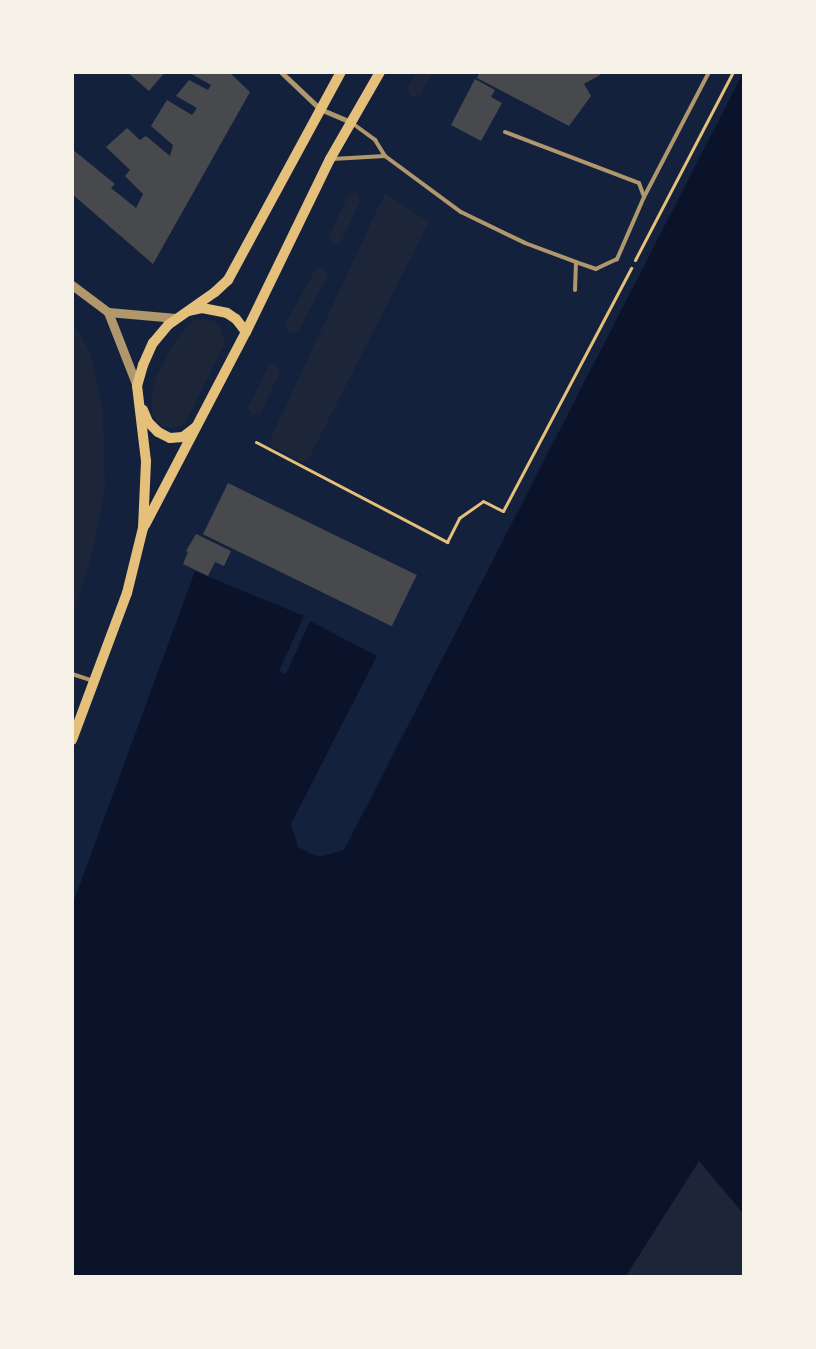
<!DOCTYPE html>
<html>
<head>
<meta charset="utf-8">
<style>
  body { margin:0 }
  #map { position:relative; width:816px; height:1349px; overflow:hidden; background:#14213d; font-family:Arial,sans-serif }
  div>[style] { position:absolute }
  .green>* { inset:0; background:#1d2539 }
  .water>* { inset:0; background:#0b132b }
  .building>* { inset:0; background:#48494c; transform-origin:0 0 }
  .path>* { height:3px; margin:-1.5px; padding:0 1.5px; transform-origin:1.5px; border-radius:1.5px; background:#e5c07b }
  .service>* { height:4px; margin:-2px; padding:0 2px; transform-origin:2px; border-radius:2px; background:#b1986c }
  .minor>* { height:5px; margin:-2.5px; padding:0 2.5px; transform-origin:2.5px; border-radius:2.5px; background:#b1986c }
  .tertiary>* { height:9px; margin:-4.5px; padding:0 4.5px; transform-origin:4.5px; border-radius:4.5px; background:#b1986c }
  .secondary>* { height:10px; margin:-5px; padding:0 5px; transform-origin:5px; border-radius:5px; background:#e5c07b }
  span { translate:-50% -50%; white-space:nowrap; text-align:center; line-height:1.15; -webkit-text-stroke:4px #f6f1e7; paint-order:stroke }
  .frame { position:absolute; inset:0; border:74px solid #f6f1e7; pointer-events:none }
</style>
</head>
<body>
<div id="map">
  <div class="green">
    <div style="clip-path:polygon(416px 73px,432px 73px,420px 95px,411px 97px,407px 89px)"></div>
    <div style="clip-path:polygon(353px 193px,357px 194px,360px 201px,340px 244px,332px 245px,328px 238px,349px 194px)"></div>
    <div style="clip-path:polygon(385px 193px,429px 222px,308px 460px,303px 463px,268px 444px)"></div>
    <div style="clip-path:polygon(320px 267px,325px 268px,328px 275px,298px 332px,289px 333px,285px 325px,316px 268px)"></div>
    <div style="clip-path:polygon(203px 319px,215px 321px,220px 328px,225px 343px,185px 424px,175px 428px,163px 427px,156px 421px,152px 413px,152px 395px,156px 377px,175px 341px,193px 321px)"></div>
    <div style="clip-path:polygon(73px 321px,91px 355px,103px 412px,105px 487px,93px 551px,73px 615px)"></div>
    <div style="clip-path:polygon(271px 364px,276px 365px,280px 372px,261px 413px,252px 415px,248px 408px,268px 366px)"></div>
    <div style="clip-path:polygon(699px 1161px,743px 1213px,743px 1276px,626px 1276px)"></div>
  </div>
  <div class="water">
    <div style="clip-path:polygon(743px 73px,743px 1213px,699px 1161px,626px 1276px,73px 1276px,73px 903px,195px 571px,304px 616px,279px 671px,286px 674px,310px 621px,377px 656px,291px 824px,298px 847px,319px 857px,344px 850px)"></div>
  </div>
  <div class="building">
    <div style="clip-path:polygon(127px 72px,165px 72px,149px 91px)"></div>
    <div style="clip-path:polygon(188px 72px,229px 72px,250px 92px,153px 264px,72px 194px,72px 149px,115px 184px,111px 188px,136px 208px,143px 194px,125px 176px,130px 170px,106px 147px,127px 128px,140px 140px,146px 136px,170px 156px,173px 145px,151px 126px,167px 100px,192px 115px,197px 108px,176px 96px,189px 80px,208px 90px,211px 85px)"></div>
    <div style="clip-path:polygon(480px 72px,605px 72px,584px 84px,591px 96px,569px 126px,477px 78px)"></div>
    <div style="clip-path:polygon(475px 79px,495px 90px,491px 97px,502px 103px,481px 141px,451px 125px)"></div>
    <div style="left:228px;top:483px;width:210px;height:57px;rotate:26deg"></div>
    <div style="clip-path:polygon(196px 534px,231px 551px,224px 566px,215px 562px,208px 576px,183px 564px,188px 552px,186px 551px)"></div>
  </div>
  <div class="path">
    <div style="left:635px;top:260px;width:212px;rotate:-62.5deg"></div>
    <div style="left:256px;top:442px;width:216px;rotate:27.6deg"></div>
    <div style="left:447px;top:542px;width:27px;rotate:-63deg"></div>
    <div style="left:459px;top:518px;width:29px;rotate:-35deg"></div>
    <div style="left:483px;top:501px;width:22px;rotate:27deg"></div>
    <div style="left:503px;top:511px;width:275px;rotate:-62.2deg"></div>
  </div>
  <div class="service">
    <div style="left:352px;top:123px;width:29px;rotate:36deg"></div>
    <div style="left:375px;top:140px;width:19px;rotate:58deg"></div>
    <div style="left:385px;top:156px;width:94px;rotate:36.4deg"></div>
    <div style="left:461px;top:212px;width:71px;rotate:25.8deg"></div>
    <div style="left:525px;top:243px;width:54px;rotate:20.4deg"></div>
    <div style="left:576px;top:262px;width:28px;rotate:92deg"></div>
    <div style="left:505px;top:132px;width:143px;rotate:20.8deg"></div>
    <div style="left:639px;top:183px;width:15px;rotate:70deg"></div>
    <div style="left:644px;top:197px;width:68px;rotate:113.5deg"></div>
    <div style="left:617px;top:259px;width:23px;rotate:155deg"></div>
    <div style="left:596px;top:269px;width:21px;rotate:-161deg"></div>
    <div style="left:332px;top:159px;width:53px;rotate:-3.2deg"></div>
    <div style="left:644px;top:197px;width:141px;rotate:-62.5deg"></div>
    <div style="left:72px;top:674px;width:23px;rotate:18deg"></div>
  </div>
  <div class="minor">
    <div style="left:281px;top:72px;width:54px;rotate:43.5deg"></div>
    <div style="left:320px;top:109px;width:34px;rotate:23deg"></div>
  </div>
  <div class="tertiary">
    <div style="left:72px;top:285px;width:45px;rotate:36.9deg"></div>
    <div style="left:108px;top:312px;width:79px;rotate:68.6deg"></div>
    <div style="left:108px;top:312px;width:68px;rotate:5deg"></div>
  </div>
  <div class="secondary">
    <div style="left:189px;top:311px;width:13px;rotate:-13deg"></div>
    <div style="left:202px;top:308px;width:25px;rotate:11deg"></div>
    <div style="left:227px;top:313px;width:11px;rotate:34deg"></div>
    <div style="left:236px;top:319px;width:16px;rotate:52deg"></div>
    <div style="left:143px;top:410px;width:13px;rotate:67deg"></div>
    <div style="left:148px;top:422px;width:14px;rotate:45deg"></div>
    <div style="left:158px;top:432px;width:13px;rotate:27deg"></div>
    <div style="left:170px;top:438px;width:13px;rotate:-4deg"></div>
    <div style="left:183px;top:437px;width:16px;rotate:-38deg"></div>
    <div style="left:145px;top:525px;width:218px;rotate:-62.4deg"></div>
    <div style="left:246px;top:332px;width:192px;rotate:-64.1deg"></div>
    <div style="left:330px;top:159px;width:100px;rotate:-60.1deg"></div>
    <div style="left:72px;top:740px;width:157px;rotate:-69.5deg"></div>
    <div style="left:127px;top:593px;width:67px;rotate:-76.2deg"></div>
    <div style="left:143px;top:528px;width:67px;rotate:-87.4deg"></div>
    <div style="left:146px;top:461px;width:76px;rotate:-96.8deg"></div>
    <div style="left:137px;top:386px;width:22px;rotate:-74deg"></div>
    <div style="left:143px;top:365px;width:24px;rotate:-66deg"></div>
    <div style="left:153px;top:343px;width:23px;rotate:-50deg"></div>
    <div style="left:168px;top:325px;width:57px;rotate:-35.1deg"></div>
    <div style="left:215px;top:292px;width:18px;rotate:-43deg"></div>
    <div style="left:228px;top:280px;width:237px;rotate:-61.5deg"></div>
  </div>
  <div class="frame"></div>
</div>
</body>
</html>
